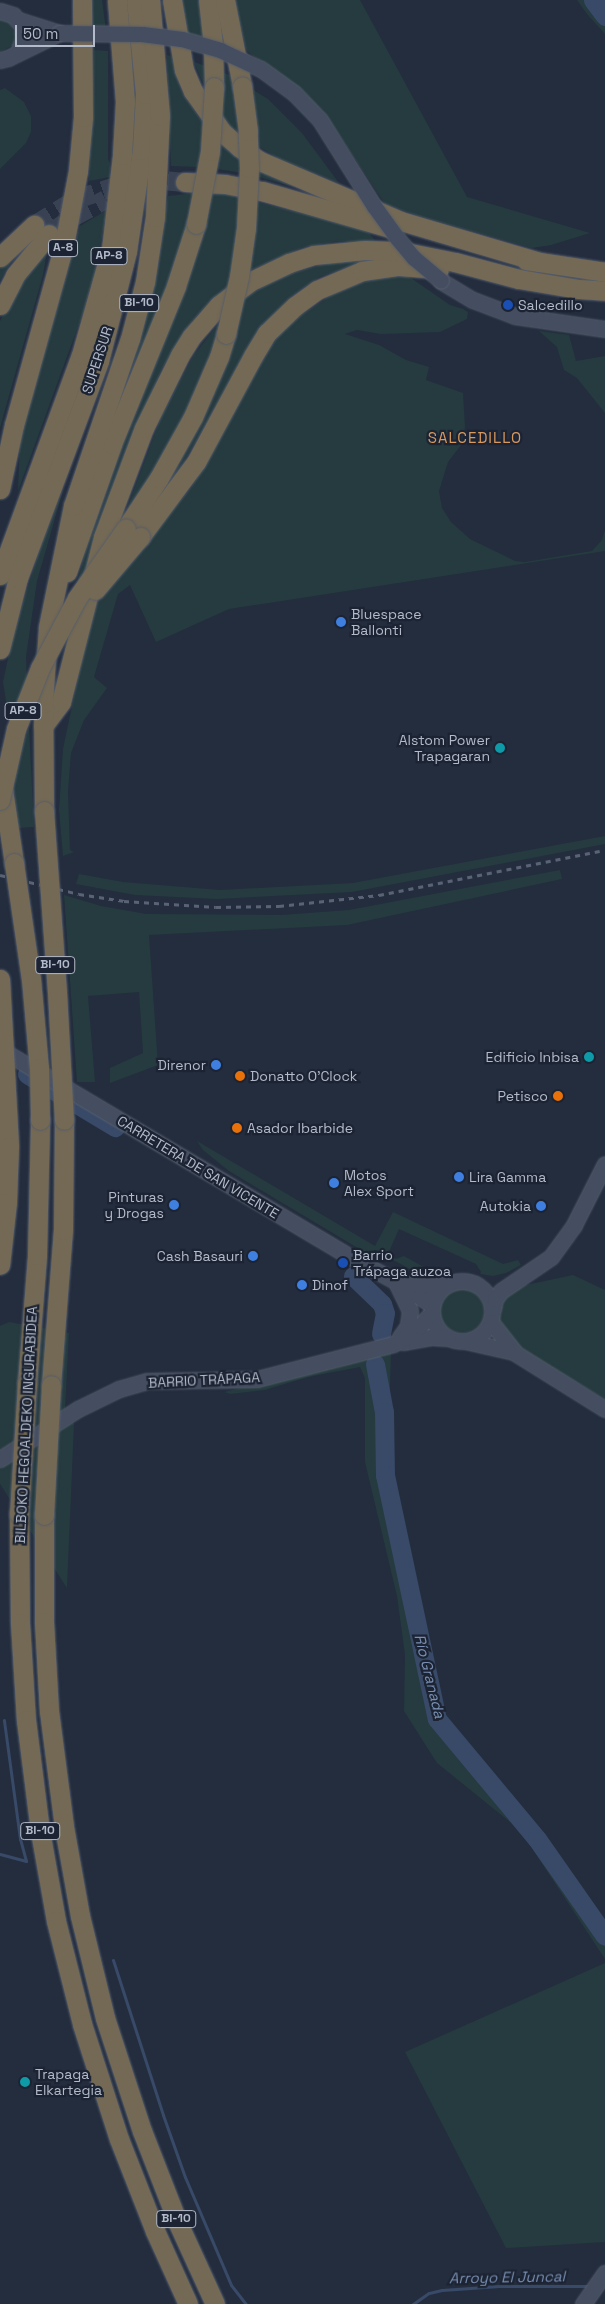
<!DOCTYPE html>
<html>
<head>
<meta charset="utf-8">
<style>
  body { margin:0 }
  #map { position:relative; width:605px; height:2304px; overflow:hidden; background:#232d3e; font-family:"Space Grotesk",sans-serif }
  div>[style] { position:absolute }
  .green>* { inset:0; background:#253b3f }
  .round { border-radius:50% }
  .stream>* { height:3px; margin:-1.5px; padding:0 1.5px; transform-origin:1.5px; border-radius:1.5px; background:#384a68 }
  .river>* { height:19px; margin:-9.5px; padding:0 9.5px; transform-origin:9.5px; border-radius:9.5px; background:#384a68 }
  .highway-tunnel>* { height:19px; margin-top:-9.5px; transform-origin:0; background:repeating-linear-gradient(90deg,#394253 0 19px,transparent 0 28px) }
  .roads { filter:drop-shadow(0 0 1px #555d6c) drop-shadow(0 0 1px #555d6c) }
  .secondary>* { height:15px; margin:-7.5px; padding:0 7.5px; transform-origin:7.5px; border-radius:7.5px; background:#454e61 }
  .secondary>.ring { margin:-7.5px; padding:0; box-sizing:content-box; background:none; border:15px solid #454e61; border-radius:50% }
  .highway>* { height:19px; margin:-9.5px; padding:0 9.5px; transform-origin:9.5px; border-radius:9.5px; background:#746954 }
  .rail>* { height:3px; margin-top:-1.5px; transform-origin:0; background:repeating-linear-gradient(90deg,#596375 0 5px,transparent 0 10px) }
  .bridges { filter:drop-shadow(0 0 1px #555d6c) drop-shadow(0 0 1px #555d6c) }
  .secondary-bridge>* { height:15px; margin:-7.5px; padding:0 7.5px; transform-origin:7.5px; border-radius:7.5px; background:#454e61 }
  .highway-bridge>* { height:19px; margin:-9.5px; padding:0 9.5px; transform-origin:9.5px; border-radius:9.5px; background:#746954 }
  .dots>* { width:14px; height:14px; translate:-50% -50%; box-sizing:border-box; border:2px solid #1c2433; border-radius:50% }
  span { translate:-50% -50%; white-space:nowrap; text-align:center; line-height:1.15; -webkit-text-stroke:4.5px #1c2433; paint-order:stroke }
  .shield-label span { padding:1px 4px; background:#1c2433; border:1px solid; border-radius:4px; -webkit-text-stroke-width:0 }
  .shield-label { font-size:12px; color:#b3bac9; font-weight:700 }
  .poi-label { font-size:14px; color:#b3bac9 }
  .left { translate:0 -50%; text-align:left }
  .right { translate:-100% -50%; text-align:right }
  .street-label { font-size:14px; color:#b3bac9 }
  .neighbourhood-label { font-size:15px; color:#d8995f; letter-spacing:1px }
  .water-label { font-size:15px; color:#798eb2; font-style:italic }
  .scale { position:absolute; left:15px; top:25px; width:80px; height:22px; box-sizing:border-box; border:2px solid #b3bac9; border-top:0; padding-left:6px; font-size:15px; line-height:18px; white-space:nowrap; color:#b3bac9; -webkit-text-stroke:4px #1c2433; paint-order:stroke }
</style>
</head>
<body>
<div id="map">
  <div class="green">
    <div style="clip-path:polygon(90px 0,102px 0,106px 30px,93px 29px)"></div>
    <div style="clip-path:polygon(182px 0,201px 0,207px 43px,187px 39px)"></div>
    <div style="clip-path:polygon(232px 0,360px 0,467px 197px,590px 233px,551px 245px,532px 248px,419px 216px,385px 204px,331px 123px,300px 91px,247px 51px)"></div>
    <div style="clip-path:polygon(577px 0,605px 0,605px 34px,587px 14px)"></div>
    <div style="clip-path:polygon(0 19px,9px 22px,16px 36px,13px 45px,0 52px)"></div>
    <div style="clip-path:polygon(94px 50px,108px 51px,108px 159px,110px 163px,110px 177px,89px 181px)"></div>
    <div style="clip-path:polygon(167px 55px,172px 57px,181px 91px,204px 125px,199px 167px,171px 166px)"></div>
    <div style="clip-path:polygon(194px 62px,206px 66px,206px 90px)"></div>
    <div style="clip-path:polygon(222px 72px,236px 78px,242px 137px,222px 119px)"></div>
    <div style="clip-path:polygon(5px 88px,24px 102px,31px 116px,31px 132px,26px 143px,0 169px,0 90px)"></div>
    <div style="clip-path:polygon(250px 88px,268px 99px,302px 133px,339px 183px,276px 157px,257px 145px)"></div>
    <div style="clip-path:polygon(222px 139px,244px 159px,243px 173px,217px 169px)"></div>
    <div style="clip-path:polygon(258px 165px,319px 194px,259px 177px)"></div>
    <div style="clip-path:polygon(211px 192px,242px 195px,231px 286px,210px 301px,194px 319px,161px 370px,88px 574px,75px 591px,89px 537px,115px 460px)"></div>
    <div style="clip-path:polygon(195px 193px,175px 268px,130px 376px,158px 265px,168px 196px)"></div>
    <div style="clip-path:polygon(256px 202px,356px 227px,369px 233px,377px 243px,338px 241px,303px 247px,247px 272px,253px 249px)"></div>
    <div style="clip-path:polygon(107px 210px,95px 271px,83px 313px,18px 491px,20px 435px,25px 410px,49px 335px,80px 226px)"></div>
    <div style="clip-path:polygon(23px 245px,6px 270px,0 281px,0 265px)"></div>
    <div style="clip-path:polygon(48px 246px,43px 275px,0 428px,0 321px,17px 288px)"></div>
    <div style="clip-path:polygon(332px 262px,363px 262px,319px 277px,290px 297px,256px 333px,221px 400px,180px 468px,154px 500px,176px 467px,199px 423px,242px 300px,264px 286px,290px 274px)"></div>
    <div style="clip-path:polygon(408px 276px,450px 305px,463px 309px,468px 312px,467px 319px,440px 332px,381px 334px,357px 330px,345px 334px,379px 345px,406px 360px,429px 367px,426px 380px,463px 393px,465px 427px,461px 445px,448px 462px,439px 491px,442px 508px,451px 522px,470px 539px,515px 561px,525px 562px,592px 551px,602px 540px,605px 530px,605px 551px,229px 609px,156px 642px,130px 585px,118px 594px,94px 677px,107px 688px,84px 720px,71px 753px,68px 791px,70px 850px,74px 852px,63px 856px,59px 810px,63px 749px,93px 606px,191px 488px,214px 450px,254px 371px,279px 335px,300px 316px,342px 288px,377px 279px)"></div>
    <div style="clip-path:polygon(222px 319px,193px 405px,119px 530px,162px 415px,194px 355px)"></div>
    <div style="clip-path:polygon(539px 331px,569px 335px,576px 361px,605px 356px,605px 413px,577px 378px,564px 370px,557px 347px)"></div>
    <div style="clip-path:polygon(64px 487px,37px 581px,26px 657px,27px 683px,10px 726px,3px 682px,13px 635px,40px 549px)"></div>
    <div style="clip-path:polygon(29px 727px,34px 827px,19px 828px,14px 791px,16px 767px)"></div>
    <div style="clip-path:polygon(605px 836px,605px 844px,352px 892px,217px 899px,135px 895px,76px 884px,79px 874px,123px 882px,220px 890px,353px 883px)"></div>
    <div style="clip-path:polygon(560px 870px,562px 879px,347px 925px,149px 935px,158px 1065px,110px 1083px,110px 1068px,143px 1053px,139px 992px,88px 996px,95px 1082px,77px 1082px,64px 895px,101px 906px,146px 914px,281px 915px,349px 910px)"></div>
    <div style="clip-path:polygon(197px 1141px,375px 1246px,393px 1212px,503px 1264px,518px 1260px,521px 1265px,506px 1273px,493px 1276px,480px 1274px,481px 1272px,476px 1264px,399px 1229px,388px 1254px,396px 1259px,404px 1256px,438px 1275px,417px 1273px,375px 1250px,366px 1253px,229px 1171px,203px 1150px)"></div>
    <div style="clip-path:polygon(573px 1275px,605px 1290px,605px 1399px,512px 1344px,499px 1327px,499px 1307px,509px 1293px,526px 1285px)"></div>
    <div class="round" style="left:440px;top:1289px;width:44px;height:44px"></div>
    <div style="clip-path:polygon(9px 1322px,69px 1333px,65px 1409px,74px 1424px,67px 1588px,0 1484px,0 1326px)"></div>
    <div style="clip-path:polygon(391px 1353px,389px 1420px,392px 1481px,445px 1721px,543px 1835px,605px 1927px,605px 1959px,520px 1830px,437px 1763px,404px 1711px,405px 1655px,397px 1596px,365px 1462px,365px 1378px,360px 1367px,308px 1377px,265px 1390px,230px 1394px,224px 1392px)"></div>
    <div style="clip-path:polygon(605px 1963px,605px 2242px,506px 2248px,405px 2052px)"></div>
  </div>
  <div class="stream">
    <div style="left:0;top:1854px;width:27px;rotate:15deg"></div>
    <div style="left:26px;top:1861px;width:23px;rotate:-105deg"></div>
    <div style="left:20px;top:1839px;width:120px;rotate:-97.7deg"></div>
    <div style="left:113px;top:1960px;width:163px;rotate:72.1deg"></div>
    <div style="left:163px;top:2115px;width:66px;rotate:70.5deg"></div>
    <div style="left:185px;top:2177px;width:117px;rotate:66.9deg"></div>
    <div style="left:231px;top:2285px;width:24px;rotate:52deg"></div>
    <div style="left:413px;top:2304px;width:19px;rotate:-35deg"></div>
    <div style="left:429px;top:2293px;width:13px;rotate:-13deg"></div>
    <div style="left:442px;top:2290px;width:57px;rotate:-4deg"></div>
    <div style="left:499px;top:2286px;width:92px"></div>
  </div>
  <div class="river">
    <div style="left:593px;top:0;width:20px;rotate:53deg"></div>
    <div style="left:27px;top:1074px;width:103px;rotate:31.1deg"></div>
    <div style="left:353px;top:1276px;width:40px;rotate:44deg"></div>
    <div style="left:382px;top:1304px;width:9px;rotate:72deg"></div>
    <div style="left:385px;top:1313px;width:21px;rotate:101deg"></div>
    <div style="left:375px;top:1364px;width:49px;rotate:79.4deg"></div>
    <div style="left:384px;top:1412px;width:63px;rotate:89.1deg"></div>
    <div style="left:385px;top:1475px;width:249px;rotate:78deg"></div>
    <div style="left:437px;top:1719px;width:156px;rotate:50.2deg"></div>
    <div style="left:537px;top:1839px;width:118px;rotate:55deg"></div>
  </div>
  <div class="highway-tunnel">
    <div style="left:34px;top:225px;width:49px;rotate:-31.8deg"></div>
    <div style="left:76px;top:199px;width:67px;rotate:-18.2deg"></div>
    <div style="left:140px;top:178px;width:45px;rotate:5.1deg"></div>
    <div style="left:49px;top:234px;width:29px;rotate:-36deg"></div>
    <div style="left:72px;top:217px;width:38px;rotate:-28deg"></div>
  </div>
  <div class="roads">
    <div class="secondary">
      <div style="left:0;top:11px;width:14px;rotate:17deg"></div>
      <div style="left:13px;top:15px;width:14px;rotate:51deg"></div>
      <div style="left:22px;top:26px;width:13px;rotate:86deg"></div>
      <div style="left:23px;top:39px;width:14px;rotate:111deg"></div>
      <div style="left:18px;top:20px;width:43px;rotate:17.6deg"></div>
      <div style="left:0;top:60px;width:8px;rotate:-14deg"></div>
      <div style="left:8px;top:58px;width:57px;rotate:-26.1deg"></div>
      <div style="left:441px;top:281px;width:37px;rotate:31deg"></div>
      <div style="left:473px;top:300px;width:45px;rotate:20.9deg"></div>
      <div style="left:515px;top:316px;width:91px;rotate:8.2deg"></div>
      <div style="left:0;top:1049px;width:399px;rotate:30.7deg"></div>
      <div style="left:343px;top:1253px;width:61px;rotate:28.2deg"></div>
      <div style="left:397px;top:1282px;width:42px;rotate:33.3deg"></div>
      <div class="ring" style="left:432px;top:1281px;width:45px;height:45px"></div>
      <div style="left:401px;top:1283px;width:29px;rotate:6deg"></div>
      <div style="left:430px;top:1286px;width:18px;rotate:-6deg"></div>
      <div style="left:397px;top:1284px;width:30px;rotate:64deg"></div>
      <div style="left:410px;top:1311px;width:15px;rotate:98deg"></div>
      <div style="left:408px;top:1326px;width:14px;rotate:126deg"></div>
      <div style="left:493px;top:1309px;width:10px;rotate:-79deg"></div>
      <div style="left:495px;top:1299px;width:10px;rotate:-53deg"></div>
      <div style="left:501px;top:1291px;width:60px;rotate:-34.2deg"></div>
      <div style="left:551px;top:1257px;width:39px;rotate:-54deg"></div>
      <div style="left:574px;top:1225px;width:68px;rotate:-63.1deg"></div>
      <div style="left:491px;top:1322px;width:39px;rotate:52deg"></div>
      <div style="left:515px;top:1353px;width:106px;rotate:31.9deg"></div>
      <div style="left:465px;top:1341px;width:50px;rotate:12.7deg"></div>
      <div style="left:403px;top:1342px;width:27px;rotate:-10deg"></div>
      <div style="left:430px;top:1337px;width:18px;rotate:3deg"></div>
      <div style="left:0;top:1459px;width:93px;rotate:-32.7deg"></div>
      <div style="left:78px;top:1409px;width:46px;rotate:-26deg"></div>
      <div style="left:119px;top:1389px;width:29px;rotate:-16deg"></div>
      <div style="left:147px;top:1381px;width:110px;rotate:-1deg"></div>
      <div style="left:257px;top:1379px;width:140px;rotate:-14.4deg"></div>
      <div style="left:393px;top:1344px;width:13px;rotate:-27deg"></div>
      <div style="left:405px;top:1338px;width:19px;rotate:-39deg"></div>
      <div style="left:420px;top:1326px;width:18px;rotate:-49deg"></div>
      <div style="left:583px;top:2304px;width:38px;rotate:-55deg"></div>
    </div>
    <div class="highway">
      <div style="left:172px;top:0;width:71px;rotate:80.3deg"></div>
      <div style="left:184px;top:70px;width:23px;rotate:67deg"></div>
      <div style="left:193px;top:91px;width:50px;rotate:54.7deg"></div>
      <div style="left:222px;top:132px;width:23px;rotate:41deg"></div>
      <div style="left:239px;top:147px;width:25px;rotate:34deg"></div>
      <div style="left:260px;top:161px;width:153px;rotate:23.1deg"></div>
      <div style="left:401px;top:221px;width:144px;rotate:16.5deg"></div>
      <div style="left:208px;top:0;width:45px;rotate:83.7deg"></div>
      <div style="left:213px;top:45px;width:42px;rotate:88.6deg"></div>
      <div style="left:225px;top:0;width:88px;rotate:78.8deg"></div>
      <div style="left:185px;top:182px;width:40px;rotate:2.9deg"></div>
      <div style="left:225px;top:184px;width:38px;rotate:11deg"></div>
      <div style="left:262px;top:191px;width:133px;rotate:16.1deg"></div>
      <div style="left:0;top:257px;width:47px;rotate:-43.3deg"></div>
      <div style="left:526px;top:260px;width:80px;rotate:8.6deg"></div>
      <div style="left:0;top:305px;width:34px;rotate:-63deg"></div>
      <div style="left:15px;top:275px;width:53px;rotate:-50.3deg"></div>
      <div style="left:0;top:489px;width:66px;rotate:-77.7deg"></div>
      <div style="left:14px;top:425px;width:187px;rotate:-74.5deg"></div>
      <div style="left:64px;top:245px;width:75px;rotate:-79.3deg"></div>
      <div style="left:78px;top:171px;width:54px;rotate:-84.7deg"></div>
      <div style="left:83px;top:117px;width:117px;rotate:-90.5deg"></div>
      <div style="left:126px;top:528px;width:60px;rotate:-56.6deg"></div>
      <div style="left:159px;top:478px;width:70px;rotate:-60.9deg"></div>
      <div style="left:193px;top:417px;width:65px;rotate:-66.6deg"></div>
      <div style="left:219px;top:357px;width:24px;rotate:-73deg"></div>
      <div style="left:140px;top:537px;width:94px;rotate:-53.3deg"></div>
      <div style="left:196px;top:462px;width:120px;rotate:-61.7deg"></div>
      <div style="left:253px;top:356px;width:27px;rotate:-59deg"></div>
      <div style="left:267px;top:333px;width:39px;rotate:-44deg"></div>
      <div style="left:295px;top:306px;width:27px;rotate:-36deg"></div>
      <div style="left:317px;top:290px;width:49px;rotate:-22.9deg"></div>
      <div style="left:362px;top:271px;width:37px;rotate:-8deg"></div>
      <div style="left:399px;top:266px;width:40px;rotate:4.3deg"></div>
      <div style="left:67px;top:572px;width:136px;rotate:-70.6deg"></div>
      <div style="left:112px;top:444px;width:170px;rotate:-67.9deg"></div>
      <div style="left:176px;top:286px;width:65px;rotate:-72.1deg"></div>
      <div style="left:0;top:575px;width:234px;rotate:-69.8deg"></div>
      <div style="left:81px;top:355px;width:110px;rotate:-74.2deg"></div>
      <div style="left:111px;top:249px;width:95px;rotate:-83.3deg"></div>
      <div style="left:122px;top:155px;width:53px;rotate:-86.8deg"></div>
      <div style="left:125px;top:102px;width:102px;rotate:-94.5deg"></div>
      <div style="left:0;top:649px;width:73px;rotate:-75.8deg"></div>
      <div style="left:18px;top:578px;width:232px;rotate:-69.5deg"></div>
      <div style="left:99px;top:361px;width:114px;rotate:-75.7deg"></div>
      <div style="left:127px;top:251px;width:102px;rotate:-81.6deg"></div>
      <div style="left:142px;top:150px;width:56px;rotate:-86.9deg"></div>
      <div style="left:145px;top:94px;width:94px;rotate:-95.5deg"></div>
      <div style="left:43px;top:726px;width:30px;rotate:-53deg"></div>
      <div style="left:61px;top:702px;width:170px;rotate:-75.7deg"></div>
      <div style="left:103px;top:537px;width:116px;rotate:-69.4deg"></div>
      <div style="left:144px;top:428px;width:81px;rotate:-63.7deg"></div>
      <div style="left:180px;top:355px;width:22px;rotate:-58deg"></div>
      <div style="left:192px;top:336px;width:41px;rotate:-48.9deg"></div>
      <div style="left:219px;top:305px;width:38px;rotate:-37deg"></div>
      <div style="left:249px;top:282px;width:44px;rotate:-25.4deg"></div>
      <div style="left:289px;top:263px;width:26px;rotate:-18deg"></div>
      <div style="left:314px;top:255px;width:51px;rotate:-5.6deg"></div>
      <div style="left:365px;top:250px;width:35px;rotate:2deg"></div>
      <div style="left:400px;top:251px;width:56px;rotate:11.3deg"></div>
      <div style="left:455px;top:262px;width:66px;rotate:14.9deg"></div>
      <div style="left:519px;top:279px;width:61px;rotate:9.5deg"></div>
      <div style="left:579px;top:289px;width:26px;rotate:4deg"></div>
      <div style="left:2px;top:783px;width:81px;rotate:81.5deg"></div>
      <div style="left:44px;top:811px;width:108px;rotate:-90.5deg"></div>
      <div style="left:43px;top:703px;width:76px;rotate:-86.2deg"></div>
      <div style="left:48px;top:627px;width:124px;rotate:-78.3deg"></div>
      <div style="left:73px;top:506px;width:176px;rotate:-71.2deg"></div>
      <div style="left:130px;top:339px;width:59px;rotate:-75.3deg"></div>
      <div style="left:145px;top:282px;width:66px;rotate:-81.3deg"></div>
      <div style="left:155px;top:217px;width:101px;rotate:-87.2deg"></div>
      <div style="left:160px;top:116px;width:116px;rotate:-94.9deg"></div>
      <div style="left:27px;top:1383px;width:128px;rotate:-85.5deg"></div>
      <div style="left:37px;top:1255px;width:135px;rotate:-88.7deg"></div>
      <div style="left:51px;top:1385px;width:155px;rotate:-85.6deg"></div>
      <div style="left:63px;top:1230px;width:110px;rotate:-89.5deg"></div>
      <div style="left:19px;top:1514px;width:109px;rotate:89.5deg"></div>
      <div style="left:20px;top:1623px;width:97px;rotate:86.5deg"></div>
      <div style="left:26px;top:1720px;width:112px;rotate:82.8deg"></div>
      <div style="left:40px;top:1831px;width:91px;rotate:79.9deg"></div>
      <div style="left:56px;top:1921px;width:106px;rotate:75.8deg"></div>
      <div style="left:82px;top:2024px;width:121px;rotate:72.2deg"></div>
      <div style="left:119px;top:2139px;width:99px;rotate:68.6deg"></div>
      <div style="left:155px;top:2231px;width:80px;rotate:65.7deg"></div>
      <div style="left:44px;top:1515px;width:107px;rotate:90deg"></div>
      <div style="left:44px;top:1622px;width:89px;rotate:86.8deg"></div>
      <div style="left:49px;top:1711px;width:117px;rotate:82.6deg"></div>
      <div style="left:64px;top:1827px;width:90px;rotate:79.8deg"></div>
      <div style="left:80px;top:1916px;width:105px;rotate:76.2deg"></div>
      <div style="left:105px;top:2018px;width:119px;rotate:71.9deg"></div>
      <div style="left:142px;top:2131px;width:97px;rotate:68.7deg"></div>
      <div style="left:177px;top:2221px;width:91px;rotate:65.4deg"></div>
    </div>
  </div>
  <div class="rail">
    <div style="left:0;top:875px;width:81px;rotate:13.5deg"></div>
    <div style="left:79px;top:894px;width:46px;rotate:8.8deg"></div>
    <div style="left:124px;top:901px;width:92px;rotate:3.7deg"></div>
    <div style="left:216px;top:907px;width:63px;rotate:-0.9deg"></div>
    <div style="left:279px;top:906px;width:101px;rotate:-6.3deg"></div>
    <div style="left:379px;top:895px;width:230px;rotate:-11.3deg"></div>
  </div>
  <div class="bridges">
    <div class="secondary-bridge">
      <div style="left:59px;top:33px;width:83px;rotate:0.7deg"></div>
      <div style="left:142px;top:34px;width:40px;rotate:7.1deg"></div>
      <div style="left:182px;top:39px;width:40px;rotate:16deg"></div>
      <div style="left:220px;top:50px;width:45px;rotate:24.9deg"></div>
      <div style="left:261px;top:69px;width:41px;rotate:36deg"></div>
      <div style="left:294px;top:93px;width:37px;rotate:46deg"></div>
      <div style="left:320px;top:120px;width:102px;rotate:57.9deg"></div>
      <div style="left:374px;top:206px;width:39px;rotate:54deg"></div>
      <div style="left:397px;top:238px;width:26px;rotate:50deg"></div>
      <div style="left:414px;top:258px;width:35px;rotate:40deg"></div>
    </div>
    <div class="highway-bridge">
      <div style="left:196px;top:224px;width:74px;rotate:-79.1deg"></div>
      <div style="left:210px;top:151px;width:64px;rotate:-86.4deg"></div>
      <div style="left:226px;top:334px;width:58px;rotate:-77.2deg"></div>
      <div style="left:239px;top:277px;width:49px;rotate:-81.9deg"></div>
      <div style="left:246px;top:228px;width:60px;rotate:-87.1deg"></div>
      <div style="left:249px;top:168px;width:37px;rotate:-92deg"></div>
      <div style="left:248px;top:131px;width:45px;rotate:-97.6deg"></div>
      <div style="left:95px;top:590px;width:70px;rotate:-49.7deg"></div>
      <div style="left:0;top:800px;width:73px;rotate:-77.3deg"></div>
      <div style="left:16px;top:729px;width:66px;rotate:-68.5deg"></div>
      <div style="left:40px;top:668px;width:79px;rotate:-62.1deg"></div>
      <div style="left:77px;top:598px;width:85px;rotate:-55deg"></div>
      <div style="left:44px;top:811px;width:181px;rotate:85.9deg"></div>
      <div style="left:57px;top:992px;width:128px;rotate:86.9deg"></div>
      <div style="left:14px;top:863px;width:117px;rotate:81.7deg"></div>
      <div style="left:31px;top:979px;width:89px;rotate:84.9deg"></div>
      <div style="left:39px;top:1068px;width:52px;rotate:88.9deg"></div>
      <div style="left:0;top:979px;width:168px;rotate:86.9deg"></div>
      <div style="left:9px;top:1147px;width:55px;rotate:92.1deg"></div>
      <div style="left:7px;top:1202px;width:63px;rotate:96.3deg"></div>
      <div style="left:19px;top:1514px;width:131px;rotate:-86.5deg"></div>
      <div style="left:44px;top:1515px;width:130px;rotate:-86.9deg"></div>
    </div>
  </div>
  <div class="dots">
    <div style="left:508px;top:305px;background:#1a4fb4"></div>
    <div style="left:341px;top:622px;background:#3f7fe0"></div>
    <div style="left:500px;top:748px;background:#0f9aa8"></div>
    <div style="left:589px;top:1057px;background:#0f9aa8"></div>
    <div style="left:216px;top:1065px;background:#3f7fe0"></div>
    <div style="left:240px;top:1076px;background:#e8710a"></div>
    <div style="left:558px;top:1096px;background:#e8710a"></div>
    <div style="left:237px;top:1128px;background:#e8710a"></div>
    <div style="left:459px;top:1177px;background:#3f7fe0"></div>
    <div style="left:334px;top:1183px;background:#3f7fe0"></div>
    <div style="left:174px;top:1205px;background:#3f7fe0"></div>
    <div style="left:541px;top:1206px;background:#3f7fe0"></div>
    <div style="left:253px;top:1256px;background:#3f7fe0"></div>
    <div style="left:343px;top:1263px;background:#1a4fb4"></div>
    <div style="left:302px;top:1285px;background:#3f7fe0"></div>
    <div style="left:25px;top:2082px;background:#0f9aa8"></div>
  </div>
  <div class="shield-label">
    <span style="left:63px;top:248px">A-8</span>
    <span style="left:109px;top:256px">AP-8</span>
    <span style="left:139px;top:303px">BI-10</span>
    <span style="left:23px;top:711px">AP-8</span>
    <span style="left:55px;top:965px">BI-10</span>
    <span style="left:40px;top:1831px">BI-10</span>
    <span style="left:176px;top:2219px">BI-10</span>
  </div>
  <div class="poi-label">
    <span class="left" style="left:518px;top:305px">Salcedillo</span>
    <span class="left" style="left:351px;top:622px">Bluespace<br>Ballonti</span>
    <span class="right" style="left:490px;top:748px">Alstom Power<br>Trapagaran</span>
    <span class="right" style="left:579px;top:1057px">Edificio Inbisa</span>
    <span class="right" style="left:206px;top:1065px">Direnor</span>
    <span class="left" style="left:250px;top:1076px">Donatto O'Clock</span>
    <span class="right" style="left:548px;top:1096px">Petisco</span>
    <span class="left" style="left:247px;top:1128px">Asador Ibarbide</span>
    <span class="left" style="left:344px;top:1183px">Motos<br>Alex Sport</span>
    <span class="left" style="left:469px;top:1177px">Lira Gamma</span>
    <span class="right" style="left:164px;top:1205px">Pinturas<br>y Drogas</span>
    <span class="right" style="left:531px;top:1206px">Autokia</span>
    <span class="left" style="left:353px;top:1263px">Barrio<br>Trápaga auzoa</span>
    <span class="right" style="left:243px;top:1256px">Cash Basauri</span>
    <span class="left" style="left:312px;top:1285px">Dinof</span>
    <span class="left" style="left:35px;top:2082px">Trapaga<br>Elkartegia</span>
  </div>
  <div class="street-label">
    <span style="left:97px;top:360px;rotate:-72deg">SUPERSUR</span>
    <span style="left:198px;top:1167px;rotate:31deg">CARRETERA DE SAN VICENTE</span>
    <span style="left:204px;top:1380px;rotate:-3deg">BARRIO TRÁPAGA</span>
    <span style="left:26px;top:1425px;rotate:-87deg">BILBOKO HEGOALDEKO INGURABIDEA</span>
  </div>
  <div class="neighbourhood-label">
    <span style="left:475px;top:438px">SALCEDILLO</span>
  </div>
  <div class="water-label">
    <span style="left:430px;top:1676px;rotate:76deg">Río Granada</span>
    <span style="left:507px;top:2277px;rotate:-1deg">Arroyo El Juncal</span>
  </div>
  <div class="scale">50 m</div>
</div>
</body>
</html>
